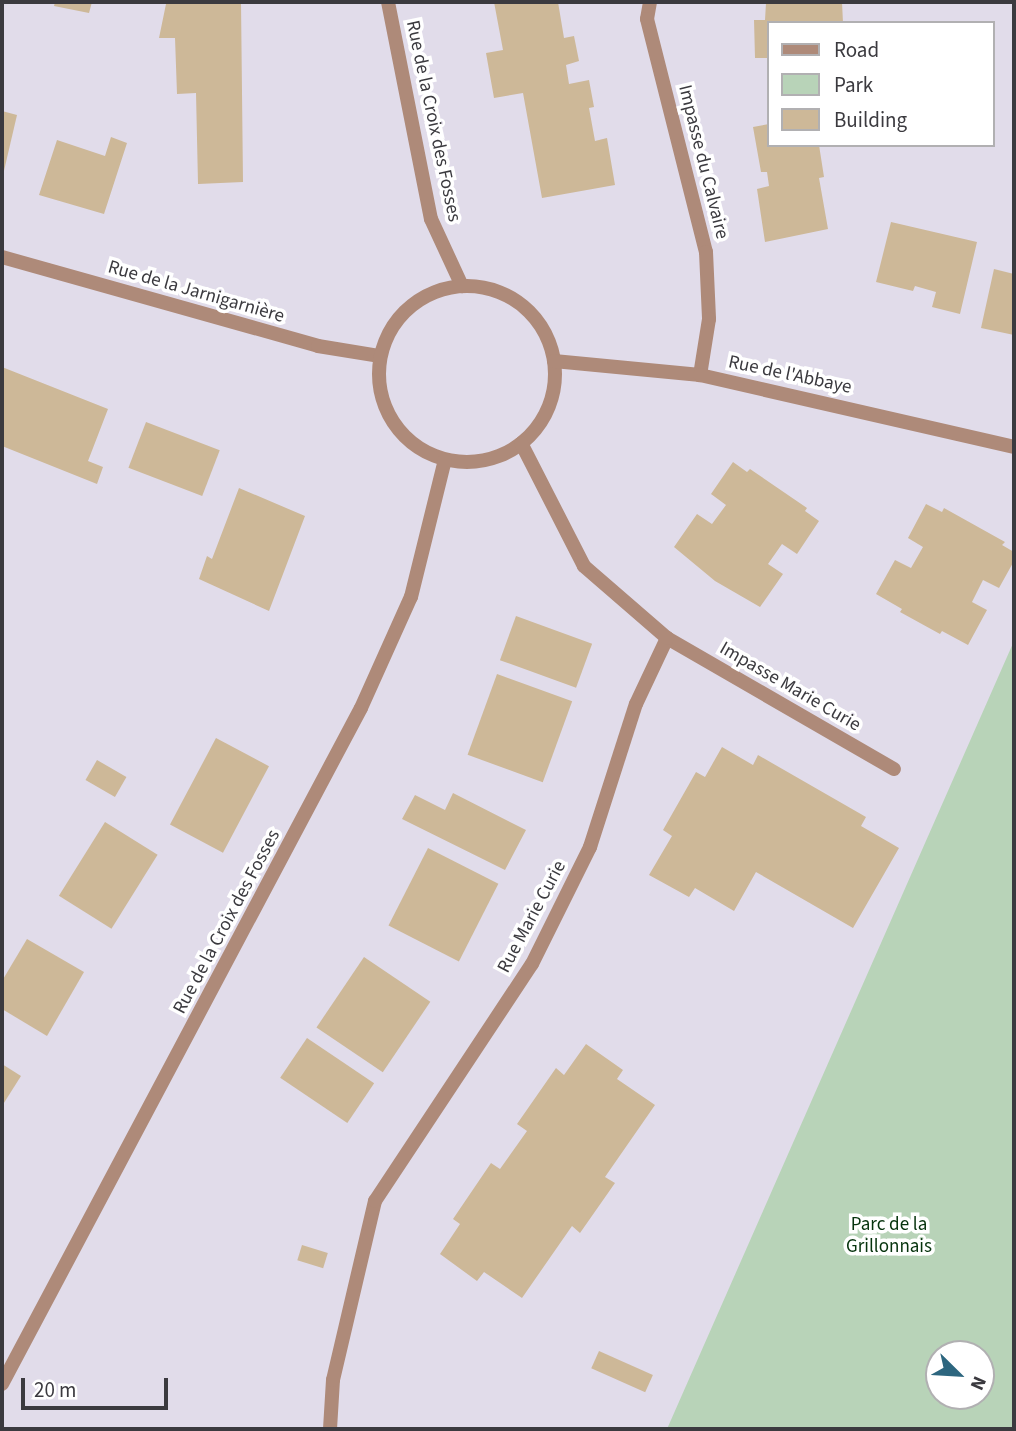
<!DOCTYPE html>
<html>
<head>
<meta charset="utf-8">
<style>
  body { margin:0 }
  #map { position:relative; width:1016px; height:1431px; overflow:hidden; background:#e1dcea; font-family:"Source Sans 3",sans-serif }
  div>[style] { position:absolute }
  .green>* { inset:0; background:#b8d3b8 }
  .building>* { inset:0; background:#cdb898; transform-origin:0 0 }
  .street>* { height:14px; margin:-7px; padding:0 7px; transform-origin:7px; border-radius:7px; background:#ae8a79 }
  .street>.ring { margin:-7px; padding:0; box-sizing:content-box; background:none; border:14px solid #ae8a79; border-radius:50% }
  span { translate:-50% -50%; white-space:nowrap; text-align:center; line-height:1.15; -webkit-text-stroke:7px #fff; paint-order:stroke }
  .street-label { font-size:19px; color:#3b3a3f }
  .park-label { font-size:19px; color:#06330d }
  .frame { position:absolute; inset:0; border:4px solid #3b3a3f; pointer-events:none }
  .legend { position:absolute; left:767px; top:21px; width:228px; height:126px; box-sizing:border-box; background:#fff; border:2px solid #b1b0b2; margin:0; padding:9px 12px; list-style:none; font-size:21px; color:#3b3a3f }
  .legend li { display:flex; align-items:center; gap:14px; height:35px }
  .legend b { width:35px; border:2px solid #b1b0b2 }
  .north { position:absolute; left:925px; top:1340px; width:70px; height:70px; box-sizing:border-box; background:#fff; border:2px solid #b1b0b2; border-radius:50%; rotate:114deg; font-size:19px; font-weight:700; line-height:28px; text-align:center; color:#3b3a3f }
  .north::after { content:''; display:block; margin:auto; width:24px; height:32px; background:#2d667f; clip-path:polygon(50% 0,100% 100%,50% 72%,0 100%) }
  .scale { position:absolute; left:21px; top:1378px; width:147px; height:32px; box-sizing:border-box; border:4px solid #3b3a3f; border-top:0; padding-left:9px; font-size:21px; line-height:24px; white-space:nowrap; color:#3b3a3f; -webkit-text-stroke:5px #fff; paint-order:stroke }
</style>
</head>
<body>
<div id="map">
  <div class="green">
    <div style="clip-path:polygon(evenodd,1014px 641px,1014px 1429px,667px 1429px,1014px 641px,939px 1354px,981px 1354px,981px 1396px,939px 1396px,939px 1354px)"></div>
  </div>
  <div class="building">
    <div style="clip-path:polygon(55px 2px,92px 2px,89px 13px,54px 6px)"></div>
    <div style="clip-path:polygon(241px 2px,243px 182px,198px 184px,196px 93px,177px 94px,175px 38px,159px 38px,166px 4px)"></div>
    <div style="clip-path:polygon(494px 2px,558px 2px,564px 38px,574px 36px,579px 61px,566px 65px,569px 84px,589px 80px,594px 107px,589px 108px,595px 141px,607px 138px,615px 185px,542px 198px,523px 93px,494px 98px,486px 53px,503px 50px)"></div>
    <div style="clip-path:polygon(842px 2px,843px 23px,769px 23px,769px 58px,755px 58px,754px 20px,765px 20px,766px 3px)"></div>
    <div style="clip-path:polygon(2px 111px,17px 115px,3px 175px,2px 174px)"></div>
    <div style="clip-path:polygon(769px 124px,769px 145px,819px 145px,824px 177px,819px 178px,828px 229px,765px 242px,757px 189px,769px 186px,767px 172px,761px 172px,753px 127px)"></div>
    <div style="clip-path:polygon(111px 137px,127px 143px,104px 214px,39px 195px,57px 140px,105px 156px)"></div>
    <div style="clip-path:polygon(891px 222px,977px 242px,960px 314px,932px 307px,936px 292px,915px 286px,913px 291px,876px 282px)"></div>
    <div style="clip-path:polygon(994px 269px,1014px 274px,1014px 335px,981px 328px)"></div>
    <div style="clip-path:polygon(2px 367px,108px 409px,88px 461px,103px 467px,97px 484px,2px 446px,4px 427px,2px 426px)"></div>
    <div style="left:146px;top:422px;width:79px;height:49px;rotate:21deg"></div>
    <div style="clip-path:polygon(733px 462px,747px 472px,750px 469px,807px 508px,805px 511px,819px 521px,797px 554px,782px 544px,768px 564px,783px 574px,760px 607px,715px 581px,674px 547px,697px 514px,712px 524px,726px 505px,711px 494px)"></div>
    <div style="clip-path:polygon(239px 488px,305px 516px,269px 611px,199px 579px,207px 556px,212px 559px)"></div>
    <div style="clip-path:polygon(926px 504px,942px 512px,944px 508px,1005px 542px,1002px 545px,1014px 552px,1014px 561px,999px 588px,983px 580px,972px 602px,987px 610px,968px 645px,942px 631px,940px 634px,900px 612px,902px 609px,876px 594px,895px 560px,911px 568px,923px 547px,908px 538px)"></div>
    <div style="left:516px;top:616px;width:81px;height:47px;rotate:20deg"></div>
    <div style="left:497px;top:674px;width:80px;height:86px;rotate:20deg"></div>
    <div style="left:216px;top:738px;width:60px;height:98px;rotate:28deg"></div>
    <div style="clip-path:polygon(722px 747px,753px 765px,758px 755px,866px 817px,861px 826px,899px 848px,853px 928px,756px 872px,734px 911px,695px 888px,689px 897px,649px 875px,672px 836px,663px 830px,696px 772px,705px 777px)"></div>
    <div style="left:97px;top:760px;width:34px;height:23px;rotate:30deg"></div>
    <div style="clip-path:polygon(453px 793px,526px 830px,505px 870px,402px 819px,415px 795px,445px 810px)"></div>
    <div style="left:105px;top:822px;width:62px;height:87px;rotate:32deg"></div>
    <div style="left:428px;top:848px;width:79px;height:87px;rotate:27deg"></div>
    <div style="clip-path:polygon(27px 939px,84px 972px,47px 1036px,2px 1009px,2px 981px)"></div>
    <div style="left:364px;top:957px;width:80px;height:85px;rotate:34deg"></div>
    <div style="left:307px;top:1038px;width:81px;height:48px;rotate:34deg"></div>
    <div style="clip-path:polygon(586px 1044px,623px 1070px,617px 1079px,655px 1105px,605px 1177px,615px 1183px,580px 1233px,572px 1226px,522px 1298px,484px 1272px,477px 1281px,440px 1254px,460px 1224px,453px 1219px,491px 1163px,500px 1169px,527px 1131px,517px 1124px,556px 1068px,564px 1075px)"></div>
    <div style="clip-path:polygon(2px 1064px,21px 1076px,2px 1106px)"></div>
    <div style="left:302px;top:1245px;width:27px;height:16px;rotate:17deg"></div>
    <div style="left:599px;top:1351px;width:59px;height:19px;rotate:24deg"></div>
  </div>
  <div class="street">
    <div style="left:388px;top:2px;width:221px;rotate:78.8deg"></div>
    <div style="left:431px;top:219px;width:74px;rotate:65.2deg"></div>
    <div style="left:650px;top:2px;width:17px;rotate:100deg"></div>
    <div style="left:647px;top:19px;width:240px;rotate:75.8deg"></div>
    <div style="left:706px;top:252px;width:67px;rotate:87.4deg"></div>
    <div style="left:709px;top:319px;width:57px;rotate:99.1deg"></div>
    <div style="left:2px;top:257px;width:328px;rotate:15.7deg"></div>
    <div style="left:318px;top:346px;width:63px;rotate:9.2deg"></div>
    <div class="ring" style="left:379px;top:286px;width:162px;height:162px"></div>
    <div style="left:554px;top:361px;width:147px;rotate:5.5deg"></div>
    <div style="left:700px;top:375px;width:322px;rotate:12.9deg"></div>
    <div style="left:667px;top:638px;width:262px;rotate:30deg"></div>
    <div style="left:2px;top:1384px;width:765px;rotate:-62.03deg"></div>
    <div style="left:361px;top:708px;width:122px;rotate:-65.8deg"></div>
    <div style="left:411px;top:597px;width:141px;rotate:-76.1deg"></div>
    <div style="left:330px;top:1429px;width:49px;rotate:-86.5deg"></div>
    <div style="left:333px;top:1380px;width:184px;rotate:-76.8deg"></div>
    <div style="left:375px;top:1201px;width:284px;rotate:-56.5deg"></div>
    <div style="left:532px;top:964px;width:131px;rotate:-63.6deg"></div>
    <div style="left:590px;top:847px;width:150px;rotate:-72.2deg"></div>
    <div style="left:636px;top:704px;width:73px;rotate:-64.8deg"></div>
    <div style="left:667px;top:638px;width:110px;rotate:-139.1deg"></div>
    <div style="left:584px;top:566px;width:138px;rotate:-117.1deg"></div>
  </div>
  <div class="street-label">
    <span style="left:433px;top:121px;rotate:78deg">Rue de la Croix des Fosses</span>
    <span style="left:703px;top:162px;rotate:76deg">Impasse du Calvaire</span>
    <span style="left:196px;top:292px;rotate:16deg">Rue de la Jarnigarnière</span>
    <span style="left:790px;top:375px;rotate:12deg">Rue de l'Abbaye</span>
    <span style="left:790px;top:687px;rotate:30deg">Impasse Marie Curie</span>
    <span style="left:532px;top:917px;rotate:-62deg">Rue Marie Curie</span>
    <span style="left:227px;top:922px;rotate:-62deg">Rue de la Croix des Fosses</span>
  </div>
  <div class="park-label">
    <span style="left:889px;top:1236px">Parc de la<br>Grillonnais</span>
  </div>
  <div class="frame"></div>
  <ul class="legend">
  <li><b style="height:9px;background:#ae8a79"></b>Road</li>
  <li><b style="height:19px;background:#b8d3b8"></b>Park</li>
  <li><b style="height:19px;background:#cdb898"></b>Building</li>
  </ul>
  <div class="north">N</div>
  <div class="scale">20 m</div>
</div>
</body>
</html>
